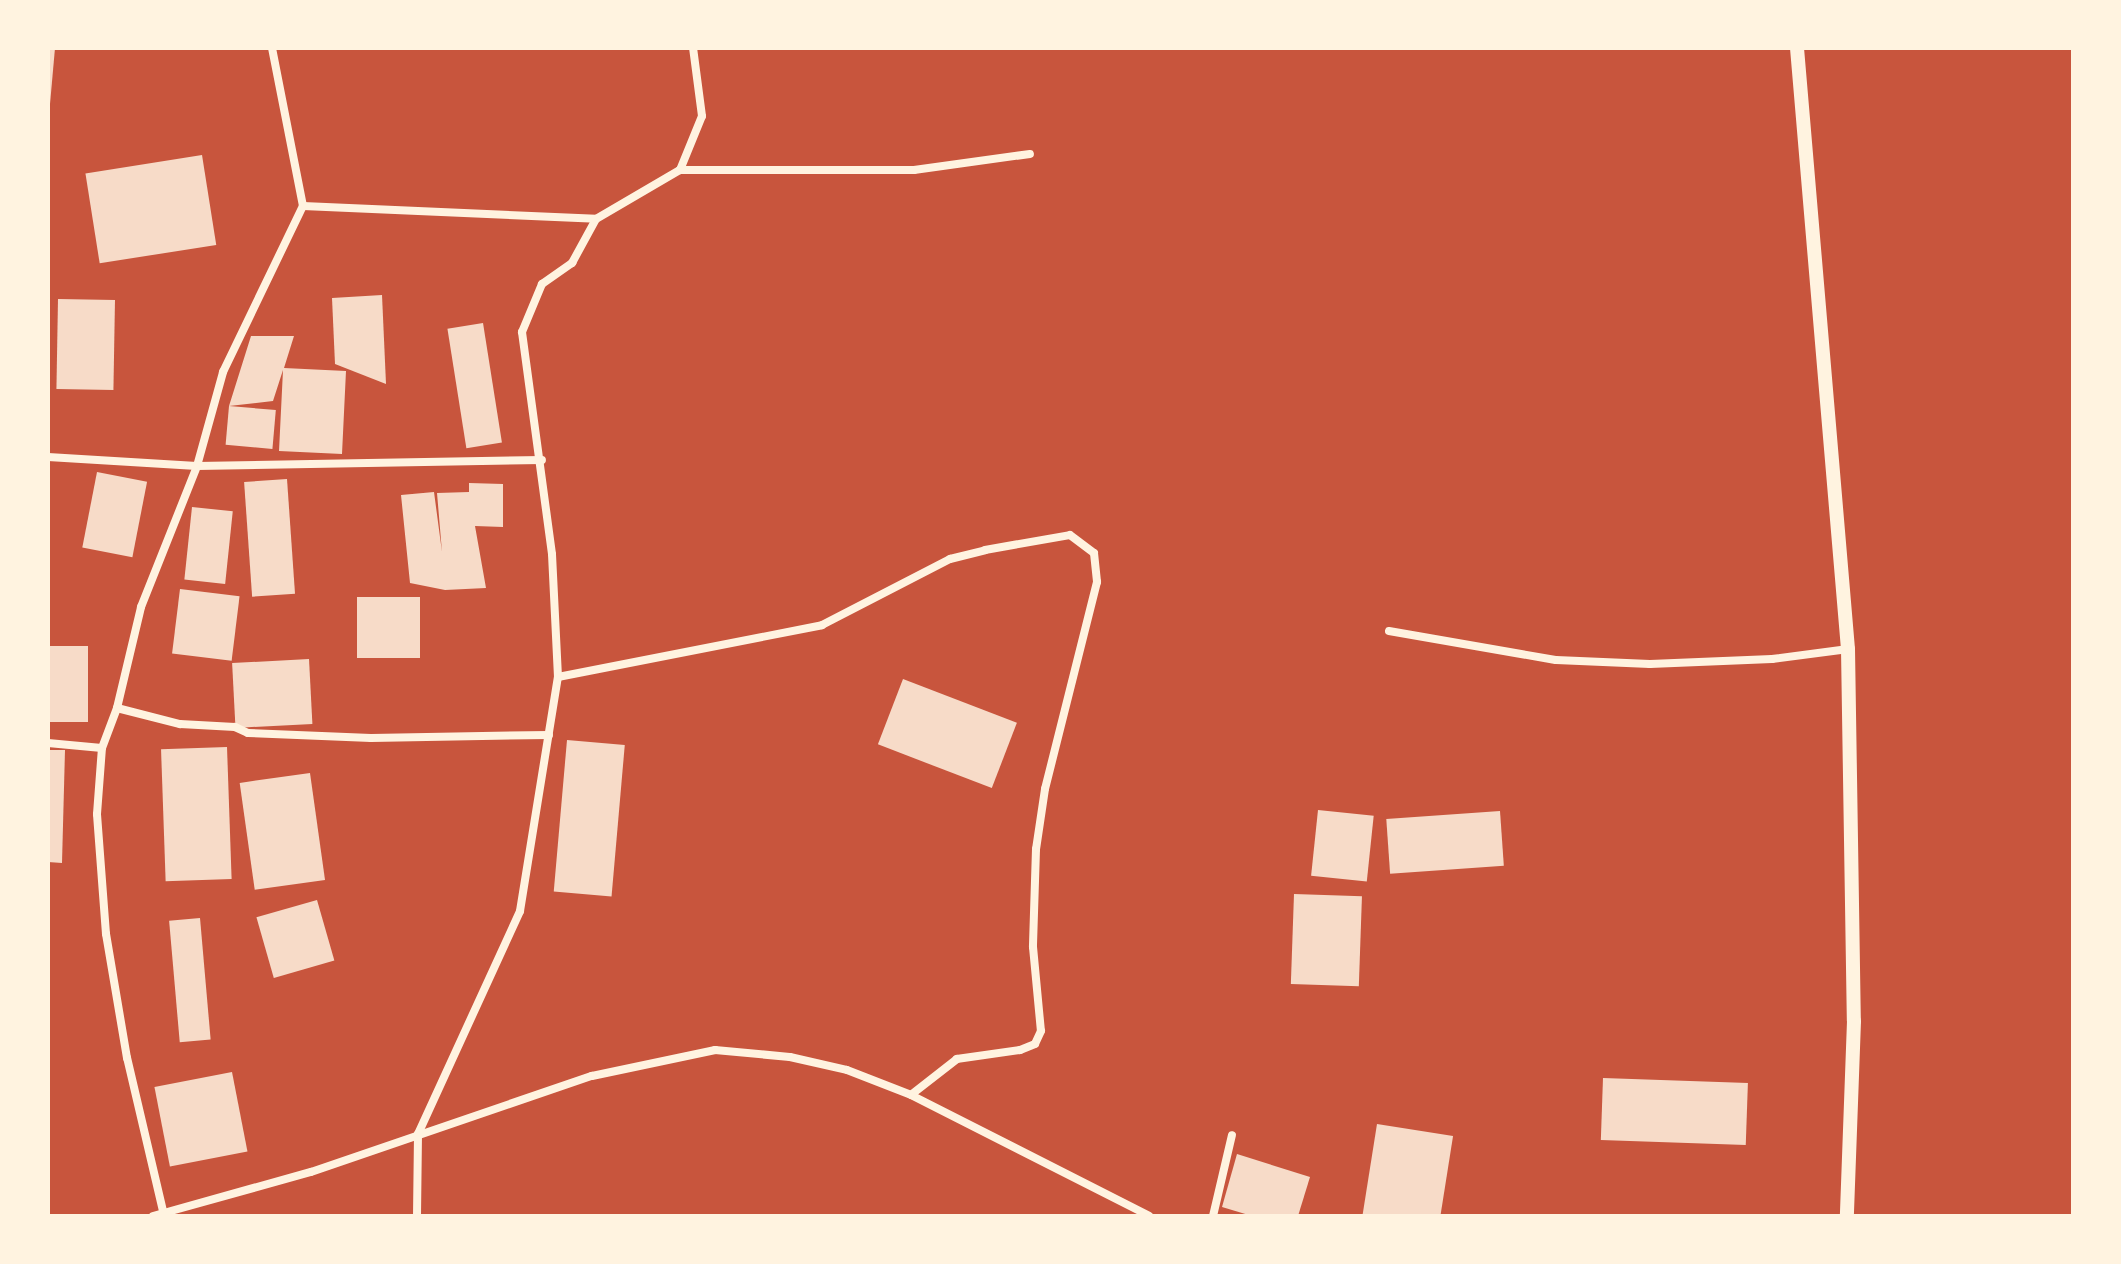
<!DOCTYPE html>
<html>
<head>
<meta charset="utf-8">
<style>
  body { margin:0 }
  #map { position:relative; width:2121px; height:1264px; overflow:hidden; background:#c8553d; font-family:Arial,sans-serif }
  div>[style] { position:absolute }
  .building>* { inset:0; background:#f7dbc8; transform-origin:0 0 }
  .minor>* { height:8px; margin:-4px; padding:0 4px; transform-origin:4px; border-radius:4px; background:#fff3e0 }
  .tertiary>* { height:14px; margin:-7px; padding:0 7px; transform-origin:7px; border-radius:7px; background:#fff3e0 }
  span { translate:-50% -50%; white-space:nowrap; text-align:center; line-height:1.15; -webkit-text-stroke:6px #fff3e0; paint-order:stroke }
  .frame { position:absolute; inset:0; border:50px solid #fff3e0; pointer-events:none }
</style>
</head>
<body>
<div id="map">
  <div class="building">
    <div style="clip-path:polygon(48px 48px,55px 48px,50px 104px,48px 104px)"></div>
    <div style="left:202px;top:155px;width:91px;height:118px;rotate:81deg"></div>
    <div style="clip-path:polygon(382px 295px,386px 384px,335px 364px,332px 298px)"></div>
    <div style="left:58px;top:299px;width:57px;height:90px;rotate:1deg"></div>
    <div style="left:483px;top:323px;width:121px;height:36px;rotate:81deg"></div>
    <div style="clip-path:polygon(251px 336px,294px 336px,284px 368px,346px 371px,342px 454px,279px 451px,283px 370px,273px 401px,229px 406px)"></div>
    <div style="left:229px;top:406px;width:47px;height:39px;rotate:5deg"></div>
    <div style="left:97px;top:472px;width:51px;height:77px;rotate:11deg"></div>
    <div style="left:287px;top:479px;width:115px;height:43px;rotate:86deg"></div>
    <div style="clip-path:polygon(469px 483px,503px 484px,503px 527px,475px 526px,486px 588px,445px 590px,410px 583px,401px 495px,434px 492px,442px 552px,437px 493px,469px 492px)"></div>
    <div style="left:192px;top:507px;width:41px;height:73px;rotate:6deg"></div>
    <div style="left:180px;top:589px;width:60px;height:65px;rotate:7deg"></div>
    <div style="left:357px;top:597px;width:63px;height:61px"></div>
    <div style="left:48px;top:646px;width:40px;height:76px"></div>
    <div style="left:309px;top:659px;width:65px;height:77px;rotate:87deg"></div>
    <div style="left:903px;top:679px;width:122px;height:70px;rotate:21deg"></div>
    <div style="left:567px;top:740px;width:58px;height:152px;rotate:5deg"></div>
    <div style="left:227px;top:747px;width:132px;height:66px;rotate:88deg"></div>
    <div style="clip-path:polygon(48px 750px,65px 750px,62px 863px,48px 862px)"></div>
    <div style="left:310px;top:773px;width:108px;height:71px;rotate:82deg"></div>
    <div style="left:1318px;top:810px;width:56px;height:66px;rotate:6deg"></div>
    <div style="left:1500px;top:811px;width:55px;height:114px;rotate:86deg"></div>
    <div style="left:1294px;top:894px;width:68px;height:90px;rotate:2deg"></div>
    <div style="left:317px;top:900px;width:63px;height:63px;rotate:74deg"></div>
    <div style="left:200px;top:918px;width:122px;height:31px;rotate:85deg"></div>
    <div style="left:232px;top:1072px;width:81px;height:79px;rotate:79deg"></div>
    <div style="left:1603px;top:1078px;width:145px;height:62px;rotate:2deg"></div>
    <div style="left:1377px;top:1124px;width:77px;height:93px;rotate:9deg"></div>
    <div style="clip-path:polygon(1237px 1154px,1310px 1177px,1298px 1216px,1252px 1216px,1222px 1207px)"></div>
  </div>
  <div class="minor">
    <div style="left:680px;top:170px;width:234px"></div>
    <div style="left:914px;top:170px;width:117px;rotate:-7.9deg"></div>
    <div style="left:303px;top:206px;width:293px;rotate:2.5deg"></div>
    <div style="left:48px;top:457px;width:149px;rotate:3.5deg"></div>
    <div style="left:197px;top:466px;width:345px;rotate:-1deg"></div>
    <div style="left:1389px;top:631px;width:169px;rotate:9.9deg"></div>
    <div style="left:1556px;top:660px;width:94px;rotate:2.4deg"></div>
    <div style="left:1650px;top:664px;width:122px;rotate:-2.3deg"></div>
    <div style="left:1772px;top:659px;width:77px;rotate:-7.5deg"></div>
    <div style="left:558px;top:677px;width:269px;rotate:-11.1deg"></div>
    <div style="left:822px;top:625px;width:144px;rotate:-27.3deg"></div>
    <div style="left:950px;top:559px;width:36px;rotate:-14deg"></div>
    <div style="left:985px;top:550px;width:86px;rotate:-10deg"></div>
    <div style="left:1070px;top:535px;width:30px;rotate:37deg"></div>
    <div style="left:1094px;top:553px;width:29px;rotate:84deg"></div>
    <div style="left:1097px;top:582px;width:213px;rotate:104.1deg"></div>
    <div style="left:1045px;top:789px;width:61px;rotate:98.5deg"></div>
    <div style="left:1036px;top:849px;width:98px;rotate:91.8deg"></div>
    <div style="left:1033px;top:947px;width:84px;rotate:84.6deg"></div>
    <div style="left:1041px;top:1031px;width:14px;rotate:115deg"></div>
    <div style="left:1035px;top:1044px;width:16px;rotate:158deg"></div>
    <div style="left:1020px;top:1050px;width:64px;rotate:171.9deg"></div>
    <div style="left:957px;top:1059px;width:58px;rotate:142deg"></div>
    <div style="left:117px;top:708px;width:65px;rotate:14.3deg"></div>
    <div style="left:180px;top:724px;width:55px;rotate:3.1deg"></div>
    <div style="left:235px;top:727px;width:14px;rotate:25deg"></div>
    <div style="left:248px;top:733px;width:123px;rotate:2.3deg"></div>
    <div style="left:371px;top:738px;width:178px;rotate:-1deg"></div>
    <div style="left:48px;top:743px;width:54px;rotate:5.3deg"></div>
    <div style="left:163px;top:1211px;width:157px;rotate:-103.2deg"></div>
    <div style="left:127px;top:1058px;width:126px;rotate:-99.6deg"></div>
    <div style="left:106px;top:934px;width:120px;rotate:-94.3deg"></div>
    <div style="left:97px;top:814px;width:66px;rotate:-85.7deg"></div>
    <div style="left:102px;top:748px;width:43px;rotate:-69.4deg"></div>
    <div style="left:117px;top:708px;width:104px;rotate:-76.6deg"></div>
    <div style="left:141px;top:607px;width:152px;rotate:-68.3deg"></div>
    <div style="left:197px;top:466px;width:98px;rotate:-74.5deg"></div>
    <div style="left:223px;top:372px;width:184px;rotate:-64.3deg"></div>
    <div style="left:303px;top:206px;width:161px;rotate:-101.1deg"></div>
    <div style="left:153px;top:1216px;width:164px;rotate:-15.6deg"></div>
    <div style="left:311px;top:1172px;width:297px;rotate:-18.9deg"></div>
    <div style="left:592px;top:1076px;width:126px;rotate:-11.9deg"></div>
    <div style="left:715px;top:1050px;width:75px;rotate:5.3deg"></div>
    <div style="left:790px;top:1057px;width:58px;rotate:12.8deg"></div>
    <div style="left:847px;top:1070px;width:69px;rotate:21.3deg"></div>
    <div style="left:911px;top:1095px;width:267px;rotate:26.9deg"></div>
    <div style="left:417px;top:1216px;width:82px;rotate:-89.3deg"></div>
    <div style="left:418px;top:1134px;width:245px;rotate:-65.4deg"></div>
    <div style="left:520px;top:911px;width:237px;rotate:-80.8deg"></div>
    <div style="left:558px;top:677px;width:123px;rotate:-92.8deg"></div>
    <div style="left:552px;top:554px;width:224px;rotate:-97.7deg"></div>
    <div style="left:522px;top:332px;width:52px;rotate:-67.4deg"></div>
    <div style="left:542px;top:284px;width:37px;rotate:-35deg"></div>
    <div style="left:572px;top:263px;width:50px;rotate:-61.4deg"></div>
    <div style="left:596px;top:219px;width:97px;rotate:-30.3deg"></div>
    <div style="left:680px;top:170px;width:58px;rotate:-67.8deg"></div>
    <div style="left:702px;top:116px;width:69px;rotate:-97.5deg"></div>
    <div style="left:1213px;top:1216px;width:83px;rotate:-76.8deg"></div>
  </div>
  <div class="tertiary">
    <div style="left:1797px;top:48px;width:603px;rotate:85.15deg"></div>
    <div style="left:1848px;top:649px;width:372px;rotate:89.1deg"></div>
    <div style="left:1854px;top:1021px;width:195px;rotate:92.1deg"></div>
  </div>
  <div class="frame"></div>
</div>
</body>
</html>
